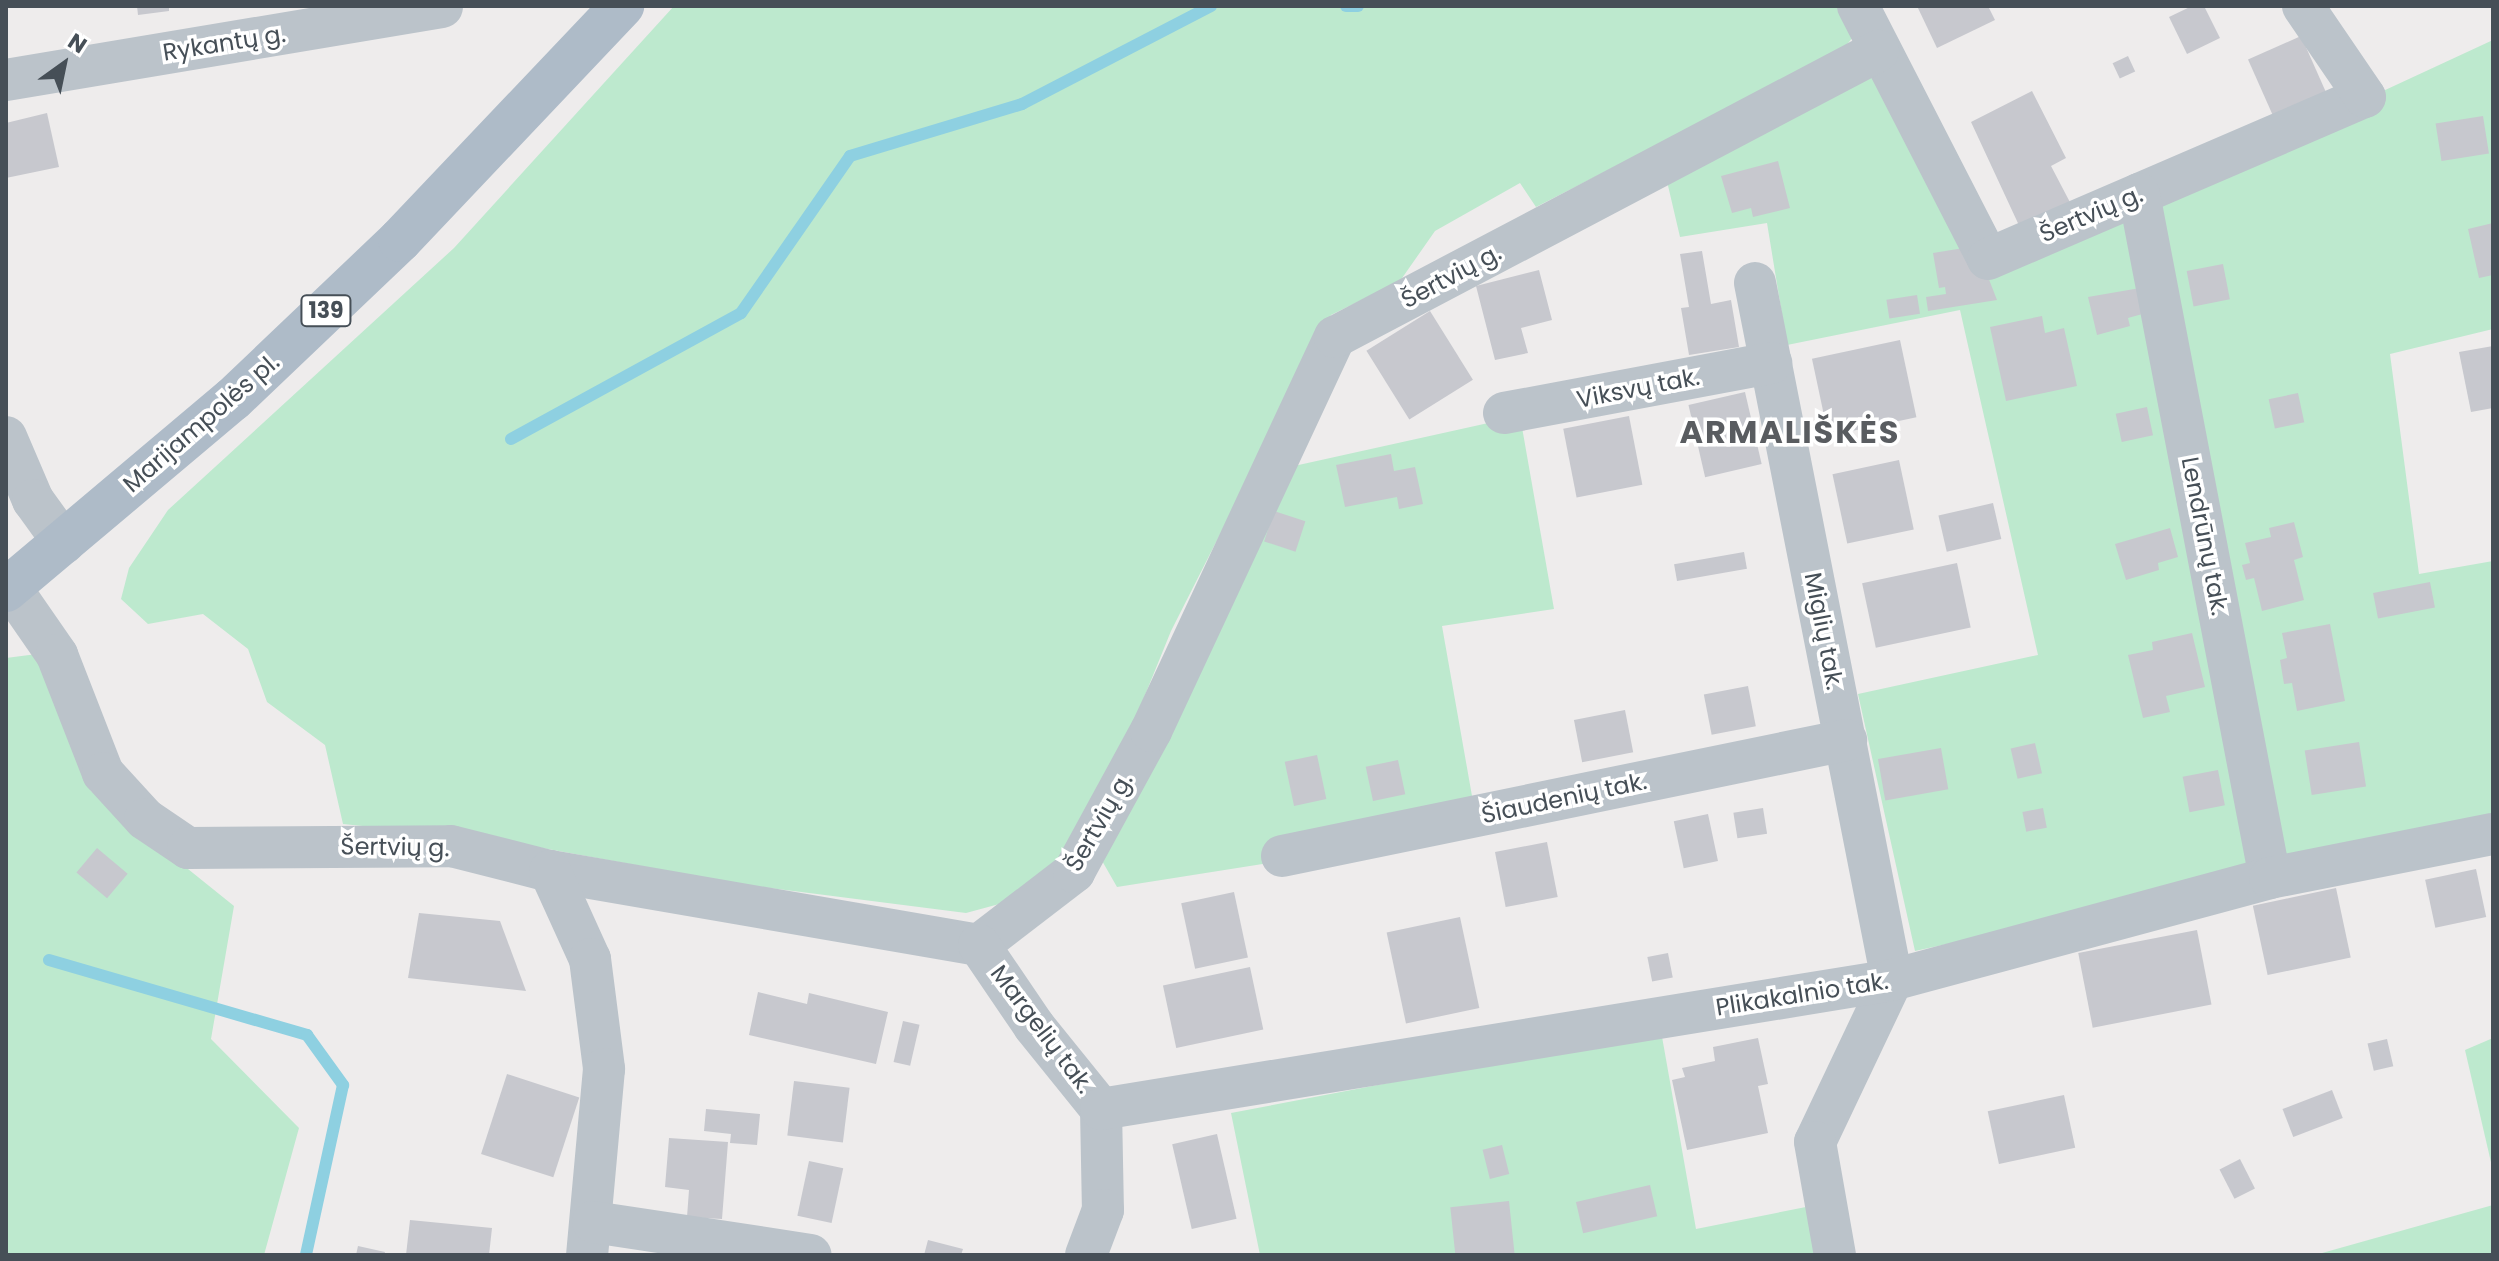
<!DOCTYPE html>
<html>
<head>
<meta charset="utf-8">
<style>
  body { margin:0 }
  #map { position:relative; width:2499px; height:1261px; overflow:hidden; background:#eeecec; font-family:Poppins,sans-serif }
  div>[style] { position:absolute }
  .green>* { inset:0; background:#bde9ce }
  .stream>* { height:12px; margin:-6px; padding:0 6px; transform-origin:6px; border-radius:6px; background:#8ed0e1 }
  .building>* { inset:0; background:#c7c8ce; transform-origin:0 0 }
  .street>* { height:42px; margin:-21px; padding:0 21px; transform-origin:21px; border-radius:21px; background:#bbc3ca }
  .primary>* { height:44px; margin:-22px; padding:0 22px; transform-origin:22px; border-radius:22px; background:#aebbc8 }
  span { translate:-50% -50%; white-space:nowrap; text-align:center; line-height:1.15; -webkit-text-stroke:7px #fff; paint-order:stroke }
  .shield-label span { padding:2px 6px; background:#fff; border:2px solid; border-radius:6px; -webkit-text-stroke-width:0 }
  .shield-label { font-size:22px; color:#464f57; font-weight:700 }
  .street-label { font-size:24px; color:#464f57 }
  .district-label { font-size:32px; color:#595c60; font-weight:700; letter-spacing:2px }
  .frame { position:absolute; inset:0; border:8px solid #464f57; pointer-events:none }
  .north { position:absolute; left:24px; top:24px; width:80px; height:80px; -webkit-text-stroke:6px #fff; paint-order:stroke; rotate:33deg; font-size:22px; font-weight:700; line-height:32px; text-align:center; color:#464f57 }
  .north::after { content:''; display:block; margin:auto; width:28px; height:36px; background:#464f57; clip-path:polygon(50% 0,100% 100%,50% 72%,0 100%) }
</style>
</head>
<body>
<div id="map">
  <div class="green">
    <div style="clip-path:polygon(674px 6px,1845px 6px,1855px 34px,1843px 50px,1536px 207px,1520px 183px,1435px 231px,1400px 281px,1331px 315px,1171px 631px,1098px 811px,1066px 854px,1014px 900px,966px 913px,739px 884px,499px 840px,343px 824px,325px 745px,267px 702px,248px 649px,203px 614px,148px 624px,121px 599px,129px 568px,168px 510px,454px 248px)"></div>
    <div style="clip-path:polygon(2493px 40px,2493px 329px,2390px 354px,2419px 574px,2493px 561px,2493px 825px,1915px 951px,1858px 694px,2038px 655px,1960px 310px,1787px 345px,1767px 223px,1680px 237px,1666px 177px,1876px 66px,1988px 274px)"></div>
    <div style="clip-path:polygon(1520px 416px,1554px 609px,1442px 626px,1478px 830px,1117px 887px,1101px 859px,1285px 468px)"></div>
    <div style="clip-path:polygon(37px 654px,91px 791px,234px 906px,211px 1039px,299px 1128px,264px 1255px,6px 1255px,6px 658px)"></div>
    <div style="clip-path:polygon(1661px 1031px,1696px 1229px,1811px 1206px,1822px 1255px,1260px 1255px,1231px 1113px)"></div>
    <div style="clip-path:polygon(2493px 1038px,2493px 1171px,2465px 1050px)"></div>
    <div style="clip-path:polygon(2493px 1205px,2493px 1255px,2315px 1255px)"></div>
  </div>
  <div class="stream">
    <div style="left:1346px;top:6px;width:12px"></div>
    <div style="left:511px;top:439px;width:262px;rotate:-28.7deg"></div>
    <div style="left:741px;top:313px;width:191px;rotate:-55.2deg"></div>
    <div style="left:850px;top:156px;width:180px;rotate:-16.8deg"></div>
    <div style="left:1022px;top:104px;width:213px;rotate:-27.4deg"></div>
    <div style="left:49px;top:960px;width:269px;rotate:16.2deg"></div>
    <div style="left:307px;top:1035px;width:62px;rotate:54.2deg"></div>
    <div style="left:343px;top:1085px;width:174px;rotate:102.3deg"></div>
  </div>
  <div class="building">
    <div style="clip-path:polygon(137px 6px,169px 6px,169px 11px,138px 15px)"></div>
    <div style="clip-path:polygon(1917px 6px,1988px 6px,1995px 20px,1937px 48px)"></div>
    <div style="clip-path:polygon(2192px 6px,2204px 6px,2220px 38px,2187px 54px,2169px 17px)"></div>
    <div style="left:2301px;top:36px;width:62px;height:58px;rotate:66deg"></div>
    <div style="left:2128px;top:56px;width:17px;height:17px;rotate:65deg"></div>
    <div style="clip-path:polygon(2032px 91px,2066px 158px,2051px 166px,2073px 208px,2023px 234px,1971px 122px)"></div>
    <div style="clip-path:polygon(47px 113px,59px 167px,6px 178px,6px 123px)"></div>
    <div style="left:2483px;top:116px;width:38px;height:48px;rotate:81deg"></div>
    <div style="clip-path:polygon(1778px 161px,1790px 208px,1753px 217px,1751px 208px,1732px 213px,1721px 176px)"></div>
    <div style="clip-path:polygon(2493px 223px,2493px 275px,2479px 278px,2468px 229px)"></div>
    <div style="clip-path:polygon(1976px 246px,1997px 300px,1928px 311px,1926px 297px,1946px 294px,1945px 287px,1939px 288px,1933px 253px)"></div>
    <div style="clip-path:polygon(1702px 251px,1711px 304px,1731px 300px,1739px 347px,1689px 355px,1681px 308px,1689px 307px,1680px 254px)"></div>
    <div style="left:2223px;top:264px;width:36px;height:37px;rotate:79deg"></div>
    <div style="clip-path:polygon(1539px 270px,1552px 320px,1521px 328px,1528px 353px,1495px 360px,1476px 286px)"></div>
    <div style="clip-path:polygon(2140px 288px,2146px 313px,2128px 318px,2130px 326px,2097px 335px,2088px 297px)"></div>
    <div style="left:1917px;top:295px;width:19px;height:31px;rotate:81deg"></div>
    <div style="left:1430px;top:311px;width:81px;height:75px;rotate:58deg"></div>
    <div style="clip-path:polygon(2042px 316px,2045px 333px,2064px 328px,2077px 386px,2006px 401px,1990px 327px)"></div>
    <div style="left:1900px;top:340px;width:79px;height:90px;rotate:78deg"></div>
    <div style="clip-path:polygon(2493px 346px,2493px 408px,2471px 412px,2459px 352px)"></div>
    <div style="left:1745px;top:392px;width:74px;height:58px;rotate:77deg"></div>
    <div style="left:2298px;top:393px;width:30px;height:30px;rotate:78deg"></div>
    <div style="left:2147px;top:407px;width:29px;height:32px;rotate:78deg"></div>
    <div style="left:1629px;top:416px;width:70px;height:67px;rotate:79deg"></div>
    <div style="clip-path:polygon(1391px 454px,1394px 471px,1415px 467px,1423px 504px,1399px 509px,1397px 497px,1345px 507px,1336px 465px)"></div>
    <div style="left:1899px;top:460px;width:71px;height:68px;rotate:78deg"></div>
    <div style="left:1993px;top:503px;width:37px;height:56px;rotate:77deg"></div>
    <div style="left:1274px;top:511px;width:33px;height:32px;rotate:18deg"></div>
    <div style="clip-path:polygon(2294px 522px,2303px 557px,2294px 560px,2304px 600px,2262px 611px,2254px 578px,2246px 580px,2242px 565px,2250px 563px,2245px 543px,2271px 537px,2269px 528px)"></div>
    <div style="clip-path:polygon(2170px 528px,2178px 557px,2158px 563px,2159px 570px,2126px 580px,2115px 544px)"></div>
    <div style="left:1744px;top:552px;width:17px;height:71px;rotate:80deg"></div>
    <div style="left:1957px;top:563px;width:66px;height:97px;rotate:78deg"></div>
    <div style="left:2430px;top:582px;width:26px;height:58px;rotate:79deg"></div>
    <div style="clip-path:polygon(2330px 624px,2345px 701px,2297px 711px,2292px 683px,2284px 684px,2280px 660px,2287px 658px,2282px 633px)"></div>
    <div style="clip-path:polygon(2192px 633px,2205px 687px,2166px 696px,2170px 712px,2143px 718px,2128px 655px,2153px 650px,2152px 642px)"></div>
    <div style="left:1748px;top:686px;width:41px;height:45px;rotate:79deg"></div>
    <div style="left:1625px;top:710px;width:43px;height:52px;rotate:79deg"></div>
    <div style="left:2359px;top:742px;width:45px;height:55px;rotate:81deg"></div>
    <div style="left:2035px;top:743px;width:31px;height:25px;rotate:77deg"></div>
    <div style="left:1941px;top:748px;width:42px;height:64px;rotate:80deg"></div>
    <div style="left:1317px;top:755px;width:45px;height:33px;rotate:78deg"></div>
    <div style="left:1398px;top:760px;width:35px;height:33px;rotate:78deg"></div>
    <div style="left:2218px;top:770px;width:36px;height:36px;rotate:79deg"></div>
    <div style="left:1763px;top:808px;width:26px;height:30px;rotate:81deg"></div>
    <div style="left:2043px;top:808px;width:20px;height:21px;rotate:79deg"></div>
    <div style="left:1708px;top:814px;width:48px;height:35px;rotate:78deg"></div>
    <div style="left:1547px;top:842px;width:56px;height:53px;rotate:79deg"></div>
    <div style="left:97px;top:848px;width:40px;height:32px;rotate:40deg"></div>
    <div style="left:2476px;top:869px;width:49px;height:52px;rotate:78deg"></div>
    <div style="left:2336px;top:888px;width:71px;height:85px;rotate:78deg"></div>
    <div style="left:1234px;top:892px;width:67px;height:54px;rotate:78deg"></div>
    <div style="clip-path:polygon(419px 913px,500px 921px,526px 991px,408px 978px)"></div>
    <div style="left:1460px;top:917px;width:93px;height:75px;rotate:78deg"></div>
    <div style="left:2197px;top:930px;width:76px;height:121px;rotate:79deg"></div>
    <div style="left:1668px;top:953px;width:25px;height:21px;rotate:79deg"></div>
    <div style="left:1250px;top:967px;width:64px;height:89px;rotate:78deg"></div>
    <div style="clip-path:polygon(758px 992px,807px 1004px,809px 993px,888px 1012px,876px 1064px,749px 1035px)"></div>
    <div style="left:903px;top:1021px;width:17px;height:42px;rotate:13deg"></div>
    <div style="clip-path:polygon(1758px 1038px,1768px 1084px,1758px 1086px,1768px 1133px,1687px 1150px,1672px 1080px,1685px 1077px,1682px 1068px,1715px 1061px,1713px 1047px)"></div>
    <div style="left:2387px;top:1039px;width:28px;height:20px;rotate:77deg"></div>
    <div style="left:507px;top:1074px;width:76px;height:84px;rotate:18deg"></div>
    <div style="left:794px;top:1081px;width:56px;height:55px;rotate:7deg"></div>
    <div style="left:2332px;top:1090px;width:30px;height:53px;rotate:69deg"></div>
    <div style="left:2064px;top:1095px;width:54px;height:78px;rotate:78deg"></div>
    <div style="clip-path:polygon(706px 1109px,760px 1114px,757px 1145px,730px 1143px,731px 1134px,704px 1131px)"></div>
    <div style="left:1217px;top:1134px;width:87px;height:46px;rotate:77deg"></div>
    <div style="clip-path:polygon(669px 1138px,728px 1142px,722px 1219px,687px 1217px,689px 1190px,665px 1187px)"></div>
    <div style="left:1502px;top:1145px;width:30px;height:20px;rotate:76deg"></div>
    <div style="left:2240px;top:1159px;width:33px;height:23px;rotate:63deg"></div>
    <div style="left:809px;top:1161px;width:35px;height:56px;rotate:12deg"></div>
    <div style="left:1650px;top:1185px;width:32px;height:76px;rotate:77deg"></div>
    <div style="left:1509px;top:1201px;width:54px;height:59px;rotate:84deg"></div>
    <div style="clip-path:polygon(410px 1220px,492px 1228px,489px 1255px,406px 1255px)"></div>
    <div style="clip-path:polygon(928px 1240px,963px 1249px,961px 1255px,924px 1255px)"></div>
    <div style="clip-path:polygon(358px 1246px,385px 1252px,384px 1255px,356px 1255px)"></div>
  </div>
  <div class="street">
    <div style="left:1858px;top:6px;width:284px;rotate:62.8deg"></div>
    <div style="left:1988px;top:259px;width:410px;rotate:-23.3deg"></div>
    <div style="left:2365px;top:97px;width:110px;rotate:-124.3deg"></div>
    <div style="left:6px;top:80px;width:442px;rotate:-9.5deg"></div>
    <div style="left:2139px;top:194px;width:696px;rotate:79.16deg"></div>
    <div style="left:1755px;top:283px;width:710px;rotate:78.88deg"></div>
    <div style="left:1892px;top:980px;width:179px;rotate:115.4deg"></div>
    <div style="left:1815px;top:1142px;width:115px;rotate:80deg"></div>
    <div style="left:1504px;top:413px;width:272px;rotate:-10.6deg"></div>
    <div style="left:6px;top:437px;width:69px;rotate:66.8deg"></div>
    <div style="left:33px;top:500px;width:53px;rotate:54.2deg"></div>
    <div style="left:10px;top:587px;width:83px;rotate:55.3deg"></div>
    <div style="left:57px;top:655px;width:127px;rotate:68.7deg"></div>
    <div style="left:103px;top:773px;width:62px;rotate:47.6deg"></div>
    <div style="left:145px;top:819px;width:52px;rotate:34deg"></div>
    <div style="left:188px;top:848px;width:263px;rotate:-0.4deg"></div>
    <div style="left:451px;top:846px;width:102px;rotate:14.2deg"></div>
    <div style="left:550px;top:871px;width:435px;rotate:9.8deg"></div>
    <div style="left:979px;top:945px;width:120px;rotate:-37.5deg"></div>
    <div style="left:1074px;top:872px;width:161px;rotate:-61.4deg"></div>
    <div style="left:1151px;top:731px;width:435px;rotate:-65deg"></div>
    <div style="left:1335px;top:337px;width:614px;rotate:-27.78deg"></div>
    <div style="left:1282px;top:856px;width:576px;rotate:-11.62deg"></div>
    <div style="left:550px;top:871px;width:97px;rotate:65.6deg"></div>
    <div style="left:590px;top:959px;width:111px;rotate:82.7deg"></div>
    <div style="left:604px;top:1069px;width:187px;rotate:95.2deg"></div>
    <div style="left:979px;top:945px;width:98px;rotate:55.8deg"></div>
    <div style="left:1034px;top:1026px;width:107px;rotate:51.1deg"></div>
    <div style="left:1101px;top:1109px;width:101px;rotate:88.9deg"></div>
    <div style="left:1103px;top:1210px;width:48px;rotate:110.7deg"></div>
    <div style="left:1101px;top:1109px;width:801px;rotate:-9.26deg"></div>
    <div style="left:1892px;top:980px;width:392px;rotate:-15.1deg"></div>
    <div style="left:2270px;top:878px;width:227px;rotate:-11.2deg"></div>
    <div style="left:593px;top:1222px;width:220px;rotate:8.6deg"></div>
  </div>
  <div class="primary">
    <div style="left:6px;top:590px;width:297px;rotate:-40.1deg"></div>
    <div style="left:233px;top:399px;width:231px;rotate:-43.6deg"></div>
    <div style="left:400px;top:240px;width:323px;rotate:-46.5deg"></div>
  </div>
  <div class="shield-label">
    <span style="left:326px;top:311px">139</span>
  </div>
  <div class="street-label">
    <span style="left:224px;top:43px;rotate:-9deg">Rykantų g.</span>
    <span style="left:2091px;top:214px;rotate:-23deg">Šertvių g.</span>
    <span style="left:1451px;top:276px;rotate:-28deg">Šertvių g.</span>
    <span style="left:1638px;top:388px;rotate:-11deg">Viksvų tak.</span>
    <span style="left:201px;top:423px;rotate:-41deg">Marijampolės pl.</span>
    <span style="left:2205px;top:536px;rotate:79deg">Lendrūnų tak.</span>
    <span style="left:1824px;top:631px;rotate:79deg">Miglių tak.</span>
    <span style="left:1564px;top:798px;rotate:-12deg">Šiaudenių tak.</span>
    <span style="left:1099px;top:822px;rotate:-60deg">Šertvių g.</span>
    <span style="left:395px;top:847px;rotate:1deg">Šertvių g.</span>
    <span style="left:1802px;top:994px;rotate:-9deg">Plikakalnio tak.</span>
    <span style="left:1042px;top:1029px;rotate:53deg">Margelių tak.</span>
  </div>
  <div class="district-label">
    <span style="left:1790px;top:432px">ARMALIŠKĖS</span>
  </div>
  <div class="frame"></div>
  <div class="north">N</div>
</div>
</body>
</html>
